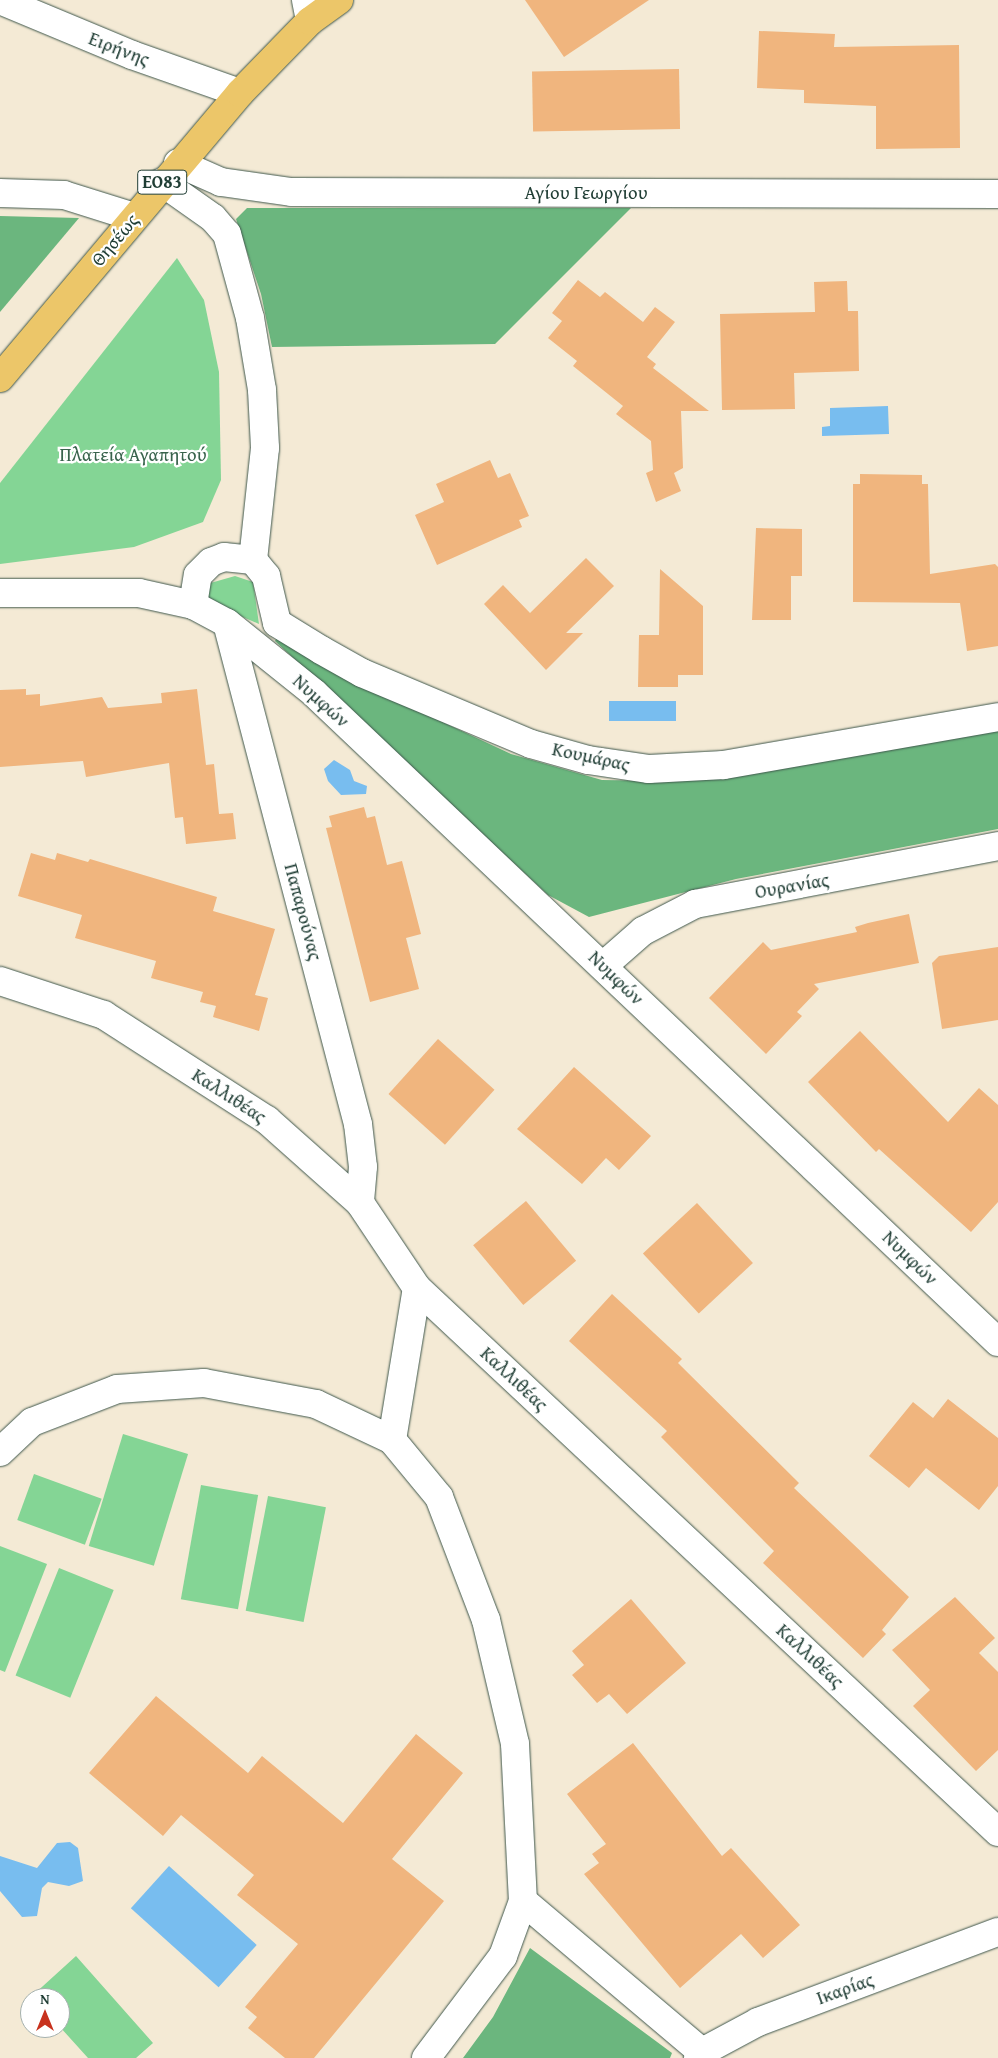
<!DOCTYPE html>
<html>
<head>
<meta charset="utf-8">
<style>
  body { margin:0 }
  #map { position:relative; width:998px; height:2058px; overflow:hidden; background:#f4ead5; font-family:"Gentium Book Plus",serif }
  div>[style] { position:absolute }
  .green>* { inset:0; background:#84d595; transform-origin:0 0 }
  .forest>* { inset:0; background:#6bb67e }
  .water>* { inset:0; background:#78bdef; transform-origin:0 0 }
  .building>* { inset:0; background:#f0b57e; transform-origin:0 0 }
  .roads { filter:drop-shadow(0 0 1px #3f574c) drop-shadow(0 0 1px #3f574c) }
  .street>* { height:28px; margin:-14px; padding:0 14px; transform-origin:14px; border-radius:14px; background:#fff }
  .primary>* { height:28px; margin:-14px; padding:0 14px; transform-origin:14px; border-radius:14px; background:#ecc669 }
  span { translate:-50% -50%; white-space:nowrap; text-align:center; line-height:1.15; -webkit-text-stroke:4.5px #fff; paint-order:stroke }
  .shield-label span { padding:1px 4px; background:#fff; border:1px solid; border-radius:4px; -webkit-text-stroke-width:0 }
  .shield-label { font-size:18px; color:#1f3d34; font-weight:700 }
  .street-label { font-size:19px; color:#1f3d34 }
  .park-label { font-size:19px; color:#38634c }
  .north { position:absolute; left:20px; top:1988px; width:50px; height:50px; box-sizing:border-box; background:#fff; border:1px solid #a5b1ae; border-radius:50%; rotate:0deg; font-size:14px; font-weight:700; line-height:20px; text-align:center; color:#1f3d34 }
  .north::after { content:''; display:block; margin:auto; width:18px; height:22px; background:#c8321e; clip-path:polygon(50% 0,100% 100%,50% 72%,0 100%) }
</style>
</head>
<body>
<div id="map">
  <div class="green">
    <div style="clip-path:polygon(177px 258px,204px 300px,219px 372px,221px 480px,203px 522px,134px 547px,0 564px,0 483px)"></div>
    <div style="clip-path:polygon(235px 576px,253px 582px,259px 624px,199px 598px,207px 584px)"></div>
    <div style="left:123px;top:1434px;width:68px;height:117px;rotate:17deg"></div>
    <div style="left:34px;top:1474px;width:72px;height:49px;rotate:20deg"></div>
    <div style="left:201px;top:1485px;width:58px;height:116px;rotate:10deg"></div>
    <div style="left:268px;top:1496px;width:59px;height:117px;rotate:11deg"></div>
    <div style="clip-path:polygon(0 1546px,47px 1564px,5px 1672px,0 1670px)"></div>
    <div style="left:59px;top:1568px;width:59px;height:116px;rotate:22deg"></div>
    <div style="clip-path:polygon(76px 1956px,153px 2043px,136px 2058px,88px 2058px,60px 2027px,60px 1998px,32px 1996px)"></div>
  </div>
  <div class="forest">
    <div style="clip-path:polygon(247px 208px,631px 208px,495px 344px,272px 347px,261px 294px,236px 219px)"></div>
    <div style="clip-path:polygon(0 216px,79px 218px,0 312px)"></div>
    <div style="clip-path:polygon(277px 637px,361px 684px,511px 754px,602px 780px,663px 781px,998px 731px,998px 829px,736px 879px,589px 917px,548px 895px,275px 641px)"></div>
    <div style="clip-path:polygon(530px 1948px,672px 2053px,670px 2058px,463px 2058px,493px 2017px)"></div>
  </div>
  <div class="water">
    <div style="clip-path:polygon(888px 406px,889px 434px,822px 436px,822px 427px,830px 426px,830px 408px)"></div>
    <div style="left:609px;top:701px;width:67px;height:20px"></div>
    <div style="clip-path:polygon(334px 760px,350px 770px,354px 781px,367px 786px,366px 794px,341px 795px,328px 781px,324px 769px)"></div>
    <div style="clip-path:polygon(70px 1842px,78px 1848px,83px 1881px,69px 1886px,48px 1882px,42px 1888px,37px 1916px,22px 1917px,0 1891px,0 1856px,37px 1868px,57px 1843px)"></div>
    <div style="left:169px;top:1866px;width:118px;height:57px;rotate:42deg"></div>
  </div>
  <div class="building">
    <div style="clip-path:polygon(525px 0,649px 0,564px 57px)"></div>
    <div style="clip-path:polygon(759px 31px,835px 34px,834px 47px,959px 45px,960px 148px,876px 149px,876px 106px,804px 103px,804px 90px,757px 88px)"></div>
    <div style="left:679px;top:69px;width:60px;height:147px;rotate:89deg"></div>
    <div style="clip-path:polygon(578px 280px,600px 297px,605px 292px,643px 322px,655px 307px,675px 322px,647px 357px,656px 364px,653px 368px,709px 411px,681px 411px,683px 468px,674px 473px,681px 491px,656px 502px,646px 473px,653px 470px,651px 441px,616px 414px,623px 406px,573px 366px,577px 361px,548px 338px,562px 321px,552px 313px)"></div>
    <div style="clip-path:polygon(847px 281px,848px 311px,858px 311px,859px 371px,794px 373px,795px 409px,722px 410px,720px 314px,815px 312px,814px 282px)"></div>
    <div style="clip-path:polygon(490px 460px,498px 478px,510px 473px,529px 516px,519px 520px,522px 527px,437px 565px,415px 515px,444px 502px,436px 484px)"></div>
    <div style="clip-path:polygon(860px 474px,922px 475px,922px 484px,928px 484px,930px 574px,995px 564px,998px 567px,998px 646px,967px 651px,960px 603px,853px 602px,853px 484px,860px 484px)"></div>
    <div style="clip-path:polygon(756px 528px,802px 529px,802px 576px,791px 576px,791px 620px,752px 620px)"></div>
    <div style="clip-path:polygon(586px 558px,614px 586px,566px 633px,583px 633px,546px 670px,484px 604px,503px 585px,530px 613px)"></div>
    <div style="clip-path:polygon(660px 569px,703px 606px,703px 675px,678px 675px,678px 687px,638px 687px,639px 635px,659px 635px)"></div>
    <div style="clip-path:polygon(26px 689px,26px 695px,40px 694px,40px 706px,102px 697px,108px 708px,162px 703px,161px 693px,197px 689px,206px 765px,214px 764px,219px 814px,233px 813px,236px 839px,186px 844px,183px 817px,175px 818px,169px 763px,86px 777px,83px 761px,0 767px,0 690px)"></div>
    <div style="clip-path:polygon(364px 807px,367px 818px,375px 816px,387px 865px,402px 861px,421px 934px,406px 938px,419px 989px,370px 1002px,326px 828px,332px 827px,329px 816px)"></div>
    <div style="clip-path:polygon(31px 853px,55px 860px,57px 853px,88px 862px,90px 859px,217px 897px,213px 911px,275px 929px,255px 995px,268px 998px,259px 1031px,213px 1017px,216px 1006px,200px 1002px,203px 992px,151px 978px,156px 961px,75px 938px,82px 915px,18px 896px)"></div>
    <div style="clip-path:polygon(909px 914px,919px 963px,814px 984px,819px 989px,797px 1012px,802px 1016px,766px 1054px,709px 998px,763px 942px,771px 950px,857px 932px,855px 927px,868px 923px)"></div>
    <div style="clip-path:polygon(998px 947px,998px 1020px,942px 1029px,932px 963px,939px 956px)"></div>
    <div style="clip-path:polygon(860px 1031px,948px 1122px,979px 1088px,998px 1105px,998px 1202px,971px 1232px,879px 1149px,876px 1152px,808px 1082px)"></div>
    <div style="left:438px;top:1039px;width:76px;height:74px;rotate:42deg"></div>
    <div style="clip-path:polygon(574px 1067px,651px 1136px,619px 1170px,606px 1158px,582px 1184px,517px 1129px)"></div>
    <div style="left:526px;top:1201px;width:78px;height:69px;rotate:50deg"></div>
    <div style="left:697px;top:1203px;width:82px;height:74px;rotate:47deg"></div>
    <div style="clip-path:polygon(612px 1294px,682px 1359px,678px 1363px,799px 1483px,794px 1488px,909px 1597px,882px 1630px,886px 1634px,863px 1658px,763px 1563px,774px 1551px,661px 1437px,667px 1431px,569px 1341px)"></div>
    <div style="clip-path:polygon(948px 1399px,998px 1438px,998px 1486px,979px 1510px,926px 1468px,909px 1488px,869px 1456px,913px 1402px,933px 1418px)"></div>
    <div style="clip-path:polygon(955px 1597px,995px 1638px,979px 1653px,998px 1672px,998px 1750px,976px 1771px,913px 1706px,930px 1690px,892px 1650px)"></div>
    <div style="clip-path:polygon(631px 1599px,686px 1663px,627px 1714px,609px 1694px,597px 1703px,572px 1675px,584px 1665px,572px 1651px)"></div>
    <div style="clip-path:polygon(156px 1696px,248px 1773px,262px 1756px,343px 1823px,416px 1734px,463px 1773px,392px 1859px,444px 1901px,314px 2058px,285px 2058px,248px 2028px,257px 2017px,245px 2007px,298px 1944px,237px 1895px,254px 1875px,181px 1815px,163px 1836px,89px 1773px)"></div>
    <div style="clip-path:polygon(633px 1743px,722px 1856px,731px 1848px,800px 1925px,763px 1958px,741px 1934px,680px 1988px,584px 1874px,599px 1863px,592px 1854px,606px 1844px,567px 1794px)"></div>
  </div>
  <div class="roads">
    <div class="street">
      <div style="left:0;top:0;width:143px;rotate:22.6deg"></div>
      <div style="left:132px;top:55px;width:114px;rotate:19.4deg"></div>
      <div style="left:306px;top:0;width:21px;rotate:79deg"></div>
      <div style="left:178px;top:163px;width:47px;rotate:23.8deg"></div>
      <div style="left:221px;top:182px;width:71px;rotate:8.1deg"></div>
      <div style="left:291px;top:192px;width:707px;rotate:0.16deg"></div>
      <div style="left:162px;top:182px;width:62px;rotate:35.2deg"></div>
      <div style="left:213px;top:218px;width:21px;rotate:49deg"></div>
      <div style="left:227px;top:234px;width:87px;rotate:74.7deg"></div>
      <div style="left:250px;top:318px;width:73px;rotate:80.5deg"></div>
      <div style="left:262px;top:390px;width:58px;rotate:87deg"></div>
      <div style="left:265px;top:448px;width:113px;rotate:96.1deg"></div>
      <div style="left:0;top:193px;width:64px;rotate:1.8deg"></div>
      <div style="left:64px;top:195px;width:73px;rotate:17.4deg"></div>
      <div style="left:253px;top:560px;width:21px;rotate:51deg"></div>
      <div style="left:266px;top:576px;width:48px;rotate:76.8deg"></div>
      <div style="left:277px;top:623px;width:52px;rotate:31.5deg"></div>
      <div style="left:321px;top:650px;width:47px;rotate:29.3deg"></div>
      <div style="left:362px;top:673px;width:183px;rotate:22.8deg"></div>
      <div style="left:531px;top:744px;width:59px;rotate:15.7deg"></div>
      <div style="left:588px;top:760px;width:62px;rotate:8.4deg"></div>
      <div style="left:649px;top:769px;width:75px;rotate:-3.1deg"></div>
      <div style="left:724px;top:765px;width:278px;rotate:-9.9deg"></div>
      <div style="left:0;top:593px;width:139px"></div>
      <div style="left:139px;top:593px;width:55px;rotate:12.5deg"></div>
      <div style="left:193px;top:605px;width:38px;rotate:28deg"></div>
      <div style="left:227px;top:623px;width:112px;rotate:38.8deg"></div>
      <div style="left:314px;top:693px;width:943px;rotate:43.5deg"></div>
      <div style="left:193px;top:605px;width:30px;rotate:-81deg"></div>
      <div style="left:198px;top:575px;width:18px;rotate:-45deg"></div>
      <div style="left:211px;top:562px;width:14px;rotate:-21deg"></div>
      <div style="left:224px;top:557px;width:29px;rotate:6deg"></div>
      <div style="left:227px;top:623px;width:518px;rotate:75.35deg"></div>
      <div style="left:358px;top:1124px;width:43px;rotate:83.4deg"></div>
      <div style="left:363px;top:1167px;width:36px;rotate:95deg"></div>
      <div style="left:603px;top:966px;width:53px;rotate:-41.2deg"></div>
      <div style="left:643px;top:931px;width:59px;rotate:-27.4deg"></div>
      <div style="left:695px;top:904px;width:309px;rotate:-10.8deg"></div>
      <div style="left:0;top:981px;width:109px;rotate:18.1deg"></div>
      <div style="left:104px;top:1015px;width:194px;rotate:32.8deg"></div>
      <div style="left:267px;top:1120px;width:125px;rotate:41.7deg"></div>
      <div style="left:360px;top:1203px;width:102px;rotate:56.2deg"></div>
      <div style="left:417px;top:1288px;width:796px;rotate:43.12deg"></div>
      <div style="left:392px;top:1440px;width:154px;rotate:-80.7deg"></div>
      <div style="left:0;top:1452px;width:44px;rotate:-43.2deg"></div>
      <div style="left:32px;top:1422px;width:91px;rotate:-21.2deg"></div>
      <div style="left:117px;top:1389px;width:87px;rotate:-3.9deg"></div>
      <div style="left:204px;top:1383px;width:114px;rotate:10.6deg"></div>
      <div style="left:316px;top:1404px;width:84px;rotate:25.3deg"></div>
      <div style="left:392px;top:1440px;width:74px;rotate:50.5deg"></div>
      <div style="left:439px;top:1497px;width:132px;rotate:69.1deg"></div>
      <div style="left:486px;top:1620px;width:127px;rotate:76.8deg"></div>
      <div style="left:515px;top:1744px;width:157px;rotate:87.1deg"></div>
      <div style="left:523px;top:1901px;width:59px;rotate:110deg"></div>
      <div style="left:503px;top:1956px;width:128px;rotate:127deg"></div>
      <div style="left:523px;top:1901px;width:234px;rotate:40.2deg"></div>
      <div style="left:698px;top:2058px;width:7px;rotate:-56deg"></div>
      <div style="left:702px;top:2052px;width:64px;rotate:-28.2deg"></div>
      <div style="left:758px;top:2022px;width:256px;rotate:-20.6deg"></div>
    </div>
    <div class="primary">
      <div style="left:0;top:378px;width:373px;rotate:-49.9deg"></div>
      <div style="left:240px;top:93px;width:100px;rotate:-45.8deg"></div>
      <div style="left:310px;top:21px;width:36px;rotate:-36deg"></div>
    </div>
  </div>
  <div class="shield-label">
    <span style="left:162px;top:182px">ΕΟ83</span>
  </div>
  <div class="street-label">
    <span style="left:119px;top:49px;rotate:21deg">Ειρήνης</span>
    <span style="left:586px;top:193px">Αγίου Γεωργίου</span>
    <span style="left:115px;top:240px;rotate:-50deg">Θησέως</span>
    <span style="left:321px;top:701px;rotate:42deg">Νυμφών</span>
    <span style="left:591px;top:757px;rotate:12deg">Κουμάρας</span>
    <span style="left:792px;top:886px;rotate:-10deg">Ουρανίας</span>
    <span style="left:303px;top:912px;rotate:75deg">Παπαρούνας</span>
    <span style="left:616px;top:978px;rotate:44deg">Νυμφών</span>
    <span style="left:229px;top:1096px;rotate:33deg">Καλλιθέας</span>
    <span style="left:910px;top:1258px;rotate:44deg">Νυμφών</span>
    <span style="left:514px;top:1379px;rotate:43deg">Καλλιθέας</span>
    <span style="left:810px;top:1656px;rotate:43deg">Καλλιθέας</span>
    <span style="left:845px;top:1989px;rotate:-20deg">Ικαρίας</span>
  </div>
  <div class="park-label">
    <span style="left:133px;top:455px">Πλατεία Αγαπητού</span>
  </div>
  <div class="north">N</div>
</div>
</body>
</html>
